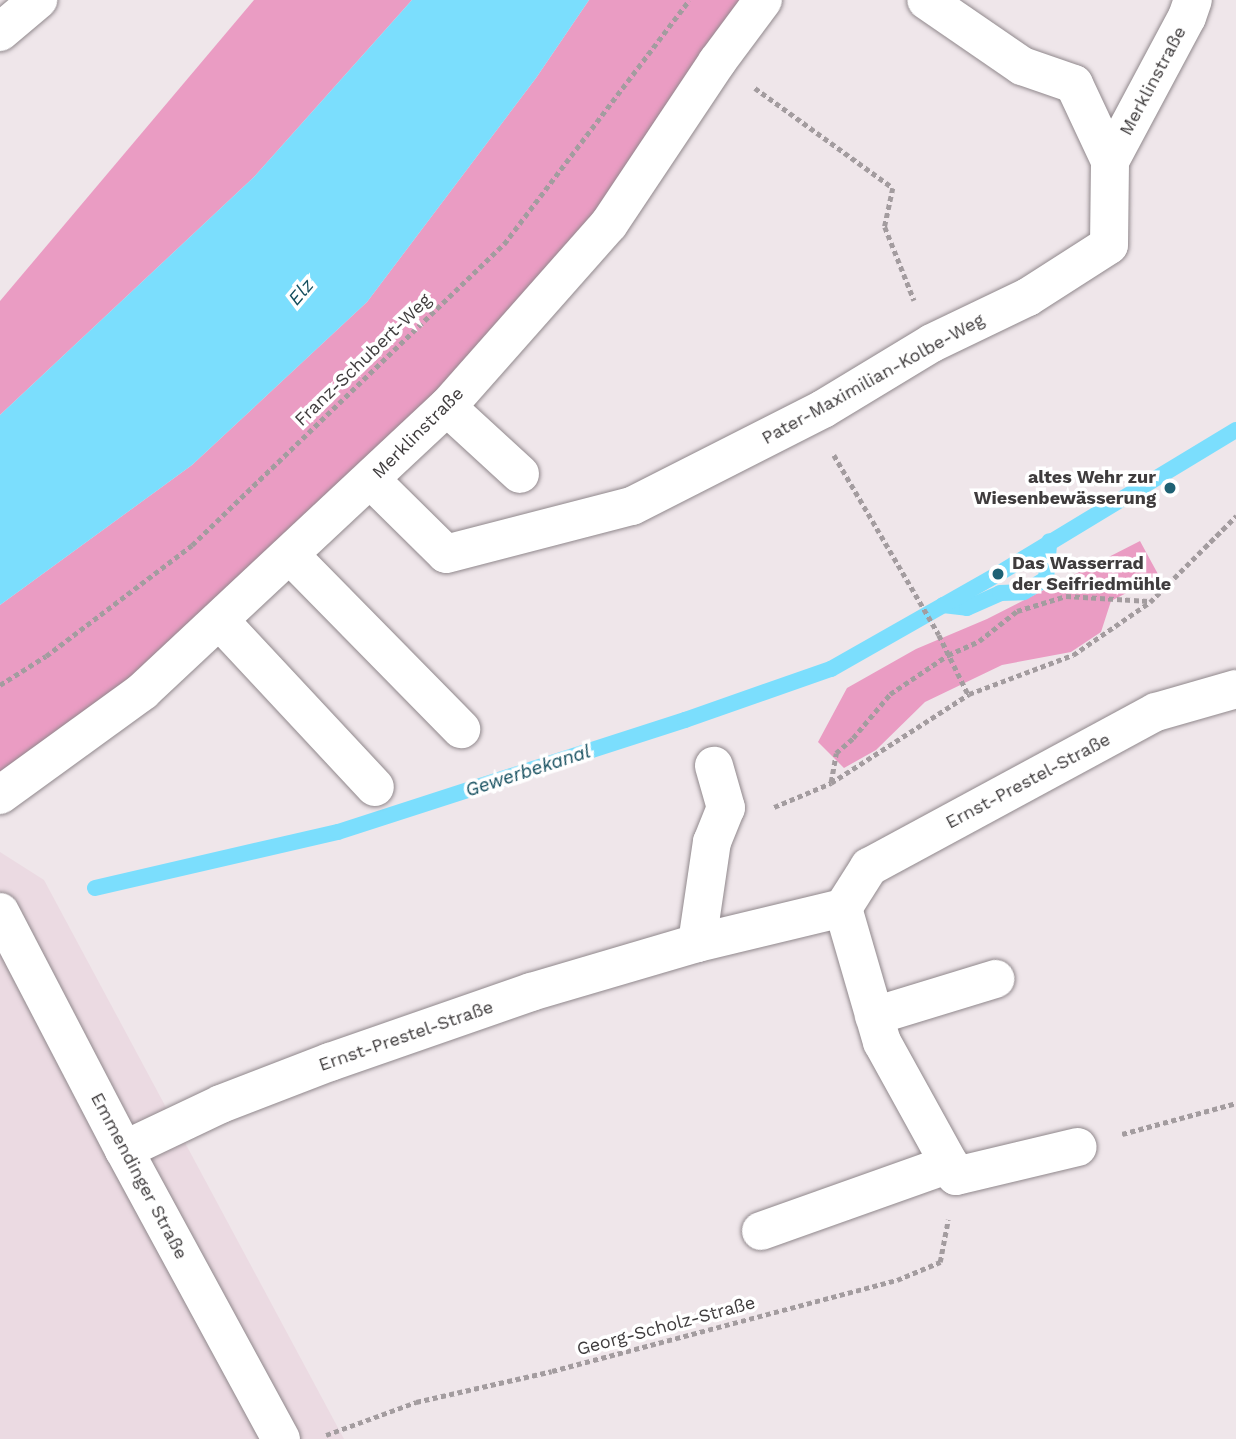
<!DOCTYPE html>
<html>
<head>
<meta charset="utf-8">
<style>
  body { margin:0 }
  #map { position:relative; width:1236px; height:1439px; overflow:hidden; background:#efe6ea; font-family:"Work Sans",sans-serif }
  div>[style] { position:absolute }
  .built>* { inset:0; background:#ebdae2 }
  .green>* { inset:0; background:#ea9cc3 }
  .water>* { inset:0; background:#7bdefd }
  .stream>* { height:16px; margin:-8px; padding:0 8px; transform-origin:8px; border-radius:8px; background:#7bdefd }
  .path>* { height:4.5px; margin-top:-2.25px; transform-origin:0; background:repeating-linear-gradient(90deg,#a39c9f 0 5px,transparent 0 8.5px) }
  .roads { filter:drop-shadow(0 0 2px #90888c) drop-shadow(0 0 2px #90888c) }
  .minor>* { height:38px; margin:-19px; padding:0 19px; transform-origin:19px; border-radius:19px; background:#fff }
  .dots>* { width:19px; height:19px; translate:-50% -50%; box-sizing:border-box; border:4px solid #fff; border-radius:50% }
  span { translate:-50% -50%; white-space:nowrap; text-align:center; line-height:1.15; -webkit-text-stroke:7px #fff; paint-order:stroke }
  .street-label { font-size:18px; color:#3f3c3d }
  .poi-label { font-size:18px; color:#3f3c3d; font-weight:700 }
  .right { translate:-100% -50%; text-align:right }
  .left { translate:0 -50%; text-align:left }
  .water-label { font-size:19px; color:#144e5e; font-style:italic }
</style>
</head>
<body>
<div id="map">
  <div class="built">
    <div style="clip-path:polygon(0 852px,44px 880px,344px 1439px,0 1439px)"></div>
  </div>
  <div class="green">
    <div style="clip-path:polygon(254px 0,412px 0,254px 177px,0 415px,0 301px)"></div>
    <div style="clip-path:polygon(589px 0,763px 0,447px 407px,0 795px,0 605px,192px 465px,367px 302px,536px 78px)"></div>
    <div style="clip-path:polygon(1140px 541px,1159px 576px,1111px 601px,1101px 632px,1071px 652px,1002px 665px,925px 702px,876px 750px,844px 768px,818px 742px,847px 688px,916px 649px,987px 619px)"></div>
  </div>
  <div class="water">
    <div style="clip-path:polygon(412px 0,589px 0,536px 78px,367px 302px,192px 465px,0 605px,0 415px,254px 177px)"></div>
  </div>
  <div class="stream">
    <div style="left:943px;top:605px;width:24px;rotate:7deg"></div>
    <div style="left:967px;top:608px;width:36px;rotate:-24deg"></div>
    <div style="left:1000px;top:593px;width:24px;rotate:-2deg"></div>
    <div style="left:1024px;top:592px;width:26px;rotate:-31deg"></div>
    <div style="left:1046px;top:579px;width:38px;rotate:-85deg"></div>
    <div style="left:95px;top:888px;width:249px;rotate:-13deg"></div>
    <div style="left:338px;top:832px;width:365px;rotate:-17.9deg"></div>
    <div style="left:685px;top:720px;width:155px;rotate:-19.3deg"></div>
    <div style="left:831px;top:669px;width:192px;rotate:-29.6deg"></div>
    <div style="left:998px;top:574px;width:278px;rotate:-31.2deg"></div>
  </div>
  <div class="path">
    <div style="left:755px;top:88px;width:170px;rotate:35.9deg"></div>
    <div style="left:893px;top:188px;width:40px;rotate:102deg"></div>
    <div style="left:885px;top:227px;width:79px;rotate:68.3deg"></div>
    <div style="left:834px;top:455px;width:208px;rotate:59.7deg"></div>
    <div style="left:939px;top:635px;width:66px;rotate:63.8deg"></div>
    <div style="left:0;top:685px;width:54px;rotate:-32.2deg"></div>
    <div style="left:46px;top:656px;width:183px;rotate:-37.2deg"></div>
    <div style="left:192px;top:545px;width:434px;rotate:-44deg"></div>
    <div style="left:504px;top:244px;width:306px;rotate:-52.8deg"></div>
    <div style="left:831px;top:782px;width:29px;rotate:-80deg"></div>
    <div style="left:836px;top:753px;width:23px;rotate:-41deg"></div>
    <div style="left:853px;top:738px;width:57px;rotate:-49.9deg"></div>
    <div style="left:890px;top:694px;width:70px;rotate:-33.9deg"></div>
    <div style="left:948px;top:655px;width:34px;rotate:-24deg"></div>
    <div style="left:979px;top:641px;width:48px;rotate:-38.3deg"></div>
    <div style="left:1017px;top:611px;width:51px;rotate:-17deg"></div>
    <div style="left:1066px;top:596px;width:83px;rotate:3.4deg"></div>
    <div style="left:774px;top:807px;width:62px;rotate:-22.8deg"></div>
    <div style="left:831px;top:783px;width:164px;rotate:-32.8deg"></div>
    <div style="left:969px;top:694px;width:111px;rotate:-20.6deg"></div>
    <div style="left:1073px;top:655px;width:93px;rotate:-34.5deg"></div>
    <div style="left:1150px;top:602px;width:122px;rotate:-45deg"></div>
    <div style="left:1122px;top:1134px;width:118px;rotate:-15.2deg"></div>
    <div style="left:326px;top:1435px;width:96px;rotate:-20.1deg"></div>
    <div style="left:416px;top:1402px;width:139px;rotate:-12.8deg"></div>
    <div style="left:552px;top:1371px;width:357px;rotate:-14.8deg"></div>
    <div style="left:897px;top:1280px;width:47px;rotate:-22.7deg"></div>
    <div style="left:940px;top:1262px;width:43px;rotate:-79.2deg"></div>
  </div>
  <div class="roads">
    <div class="minor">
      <div style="left:0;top:32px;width:50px;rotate:-40.1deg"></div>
      <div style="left:1110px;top:161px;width:163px;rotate:-61.9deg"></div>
      <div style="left:1187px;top:17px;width:18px;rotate:-71deg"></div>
      <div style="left:447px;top:407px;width:99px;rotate:42.5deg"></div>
      <div style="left:371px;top:480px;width:105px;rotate:44.6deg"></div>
      <div style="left:446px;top:554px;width:192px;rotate:-14.5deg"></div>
      <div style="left:632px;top:506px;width:214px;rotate:-26.9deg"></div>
      <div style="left:823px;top:409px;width:127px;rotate:-31.2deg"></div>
      <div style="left:932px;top:343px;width:106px;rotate:-25.6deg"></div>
      <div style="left:1028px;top:297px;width:96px;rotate:-32.7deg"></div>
      <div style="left:1109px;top:245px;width:84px;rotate:-89.3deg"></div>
      <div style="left:1110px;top:161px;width:85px;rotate:-115.1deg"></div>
      <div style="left:1074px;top:84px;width:55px;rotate:-160.9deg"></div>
      <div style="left:1022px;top:66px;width:116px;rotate:-145.5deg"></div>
      <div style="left:291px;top:556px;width:243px;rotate:45.5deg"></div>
      <div style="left:220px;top:621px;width:227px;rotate:47deg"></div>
      <div style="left:0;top:795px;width:177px;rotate:-36deg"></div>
      <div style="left:143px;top:691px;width:416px;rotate:-43.1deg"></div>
      <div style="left:447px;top:407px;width:244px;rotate:-48.5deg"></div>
      <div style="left:609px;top:224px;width:195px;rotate:-56.3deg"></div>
      <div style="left:717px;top:62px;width:77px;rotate:-53.4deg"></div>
      <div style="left:843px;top:908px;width:49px;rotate:-57.6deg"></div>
      <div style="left:869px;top:867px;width:326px;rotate:-28.4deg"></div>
      <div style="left:1156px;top:712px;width:83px;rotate:-16deg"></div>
      <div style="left:0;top:912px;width:268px;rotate:62.5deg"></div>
      <div style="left:124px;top:1150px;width:329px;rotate:61.5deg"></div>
      <div style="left:697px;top:943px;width:102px;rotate:-81.6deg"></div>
      <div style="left:712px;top:842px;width:37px;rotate:-68deg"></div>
      <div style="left:726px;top:808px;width:44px;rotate:-105.9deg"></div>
      <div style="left:874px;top:1016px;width:127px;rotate:-17deg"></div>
      <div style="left:124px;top:1150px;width:107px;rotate:-25.4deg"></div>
      <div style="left:221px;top:1104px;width:117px;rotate:-21.1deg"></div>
      <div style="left:330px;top:1062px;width:213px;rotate:-19.2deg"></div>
      <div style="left:531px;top:992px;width:173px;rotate:-16.4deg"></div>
      <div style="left:697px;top:943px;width:150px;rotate:-13.5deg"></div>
      <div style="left:843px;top:908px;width:140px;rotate:73.8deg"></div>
      <div style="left:882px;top:1042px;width:153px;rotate:61.1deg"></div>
      <div style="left:956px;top:1176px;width:125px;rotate:-13.4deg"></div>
      <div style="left:761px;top:1231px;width:200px;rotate:-19.6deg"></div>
    </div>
  </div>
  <div class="dots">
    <div style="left:1170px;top:488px;background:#1e6174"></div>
    <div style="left:998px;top:574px;background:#1e6174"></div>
  </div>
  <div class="street-label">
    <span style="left:1153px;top:81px;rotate:-62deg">Merklinstraße</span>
    <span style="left:363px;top:360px;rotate:-44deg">Franz-Schubert-Weg</span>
    <span style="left:873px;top:379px;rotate:-29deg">Pater-Maximilian-Kolbe-Weg</span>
    <span style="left:418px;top:433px;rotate:-45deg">Merklinstraße</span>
    <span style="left:1028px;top:781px;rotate:-28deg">Ernst-Prestel-Straße</span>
    <span style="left:406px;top:1036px;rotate:-19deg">Ernst-Prestel-Straße</span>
    <span style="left:139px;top:1176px;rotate:62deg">Emmendinger Straße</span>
    <span style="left:666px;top:1326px;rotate:-15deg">Georg-Scholz-Straße</span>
  </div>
  <div class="poi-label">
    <span class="right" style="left:1156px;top:488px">altes Wehr zur<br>Wiesenbewässerung</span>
    <span class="left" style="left:1012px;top:574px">Das Wasserrad<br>der Seifriedmühle</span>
  </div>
  <div class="water-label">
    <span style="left:301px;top:292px;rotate:-50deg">Elz</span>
    <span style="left:528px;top:771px;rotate:-18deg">Gewerbekanal</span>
  </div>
</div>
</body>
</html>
